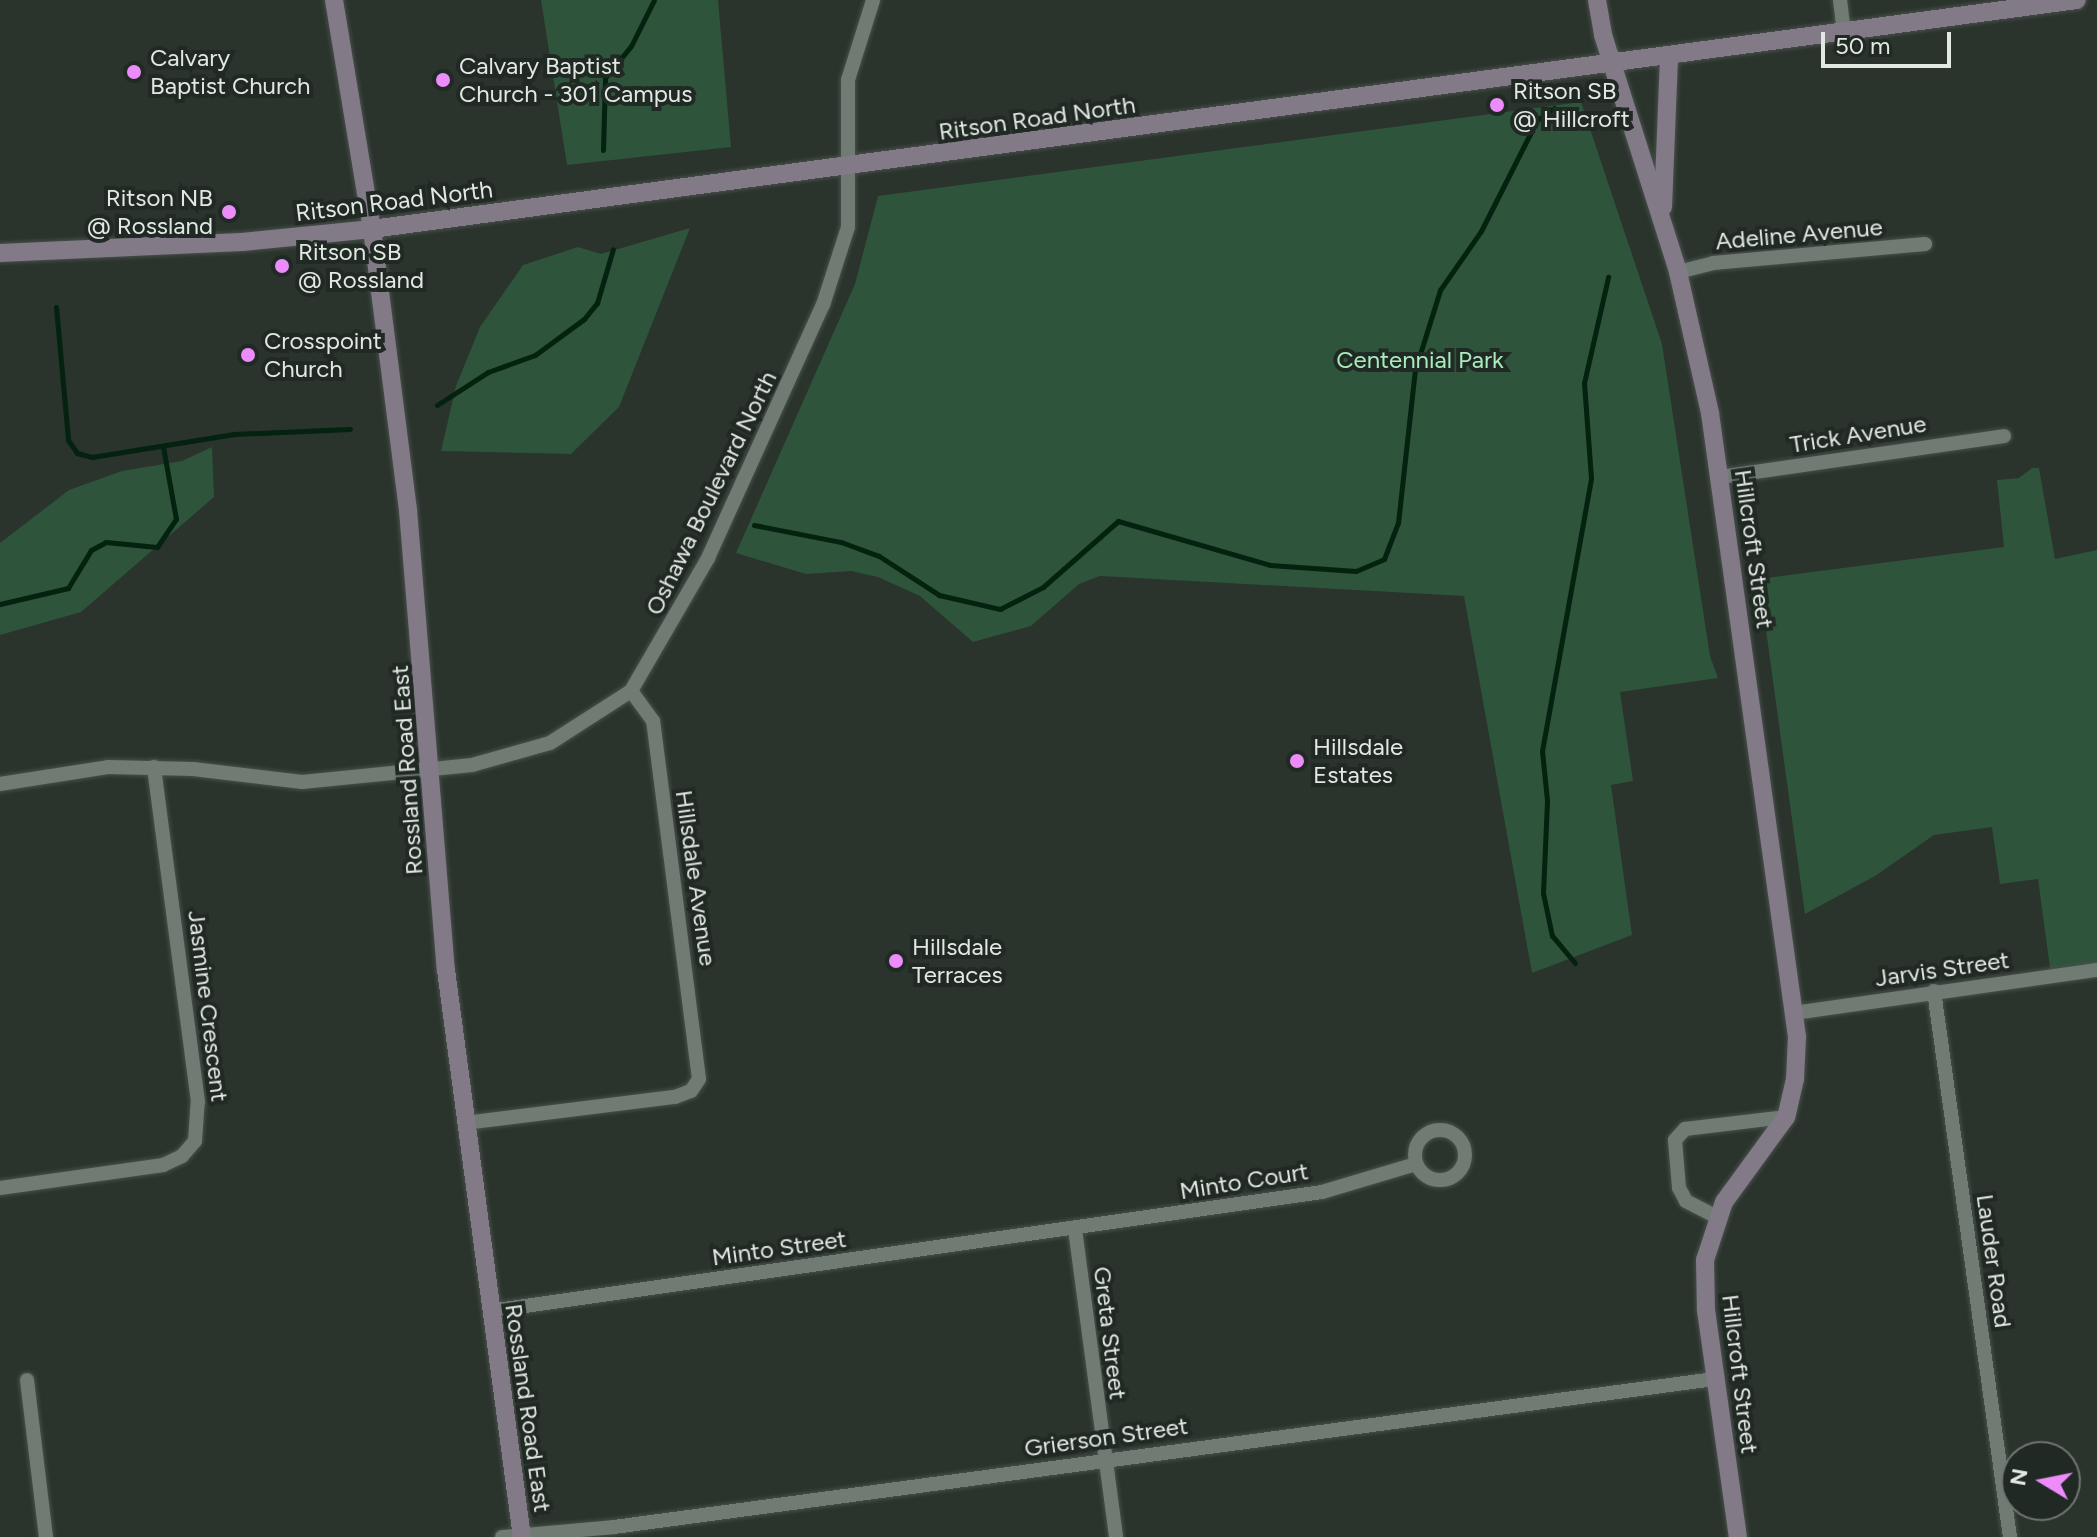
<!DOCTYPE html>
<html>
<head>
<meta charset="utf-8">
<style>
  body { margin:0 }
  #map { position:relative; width:2097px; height:1537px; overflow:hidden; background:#2a332c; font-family:Figtree,sans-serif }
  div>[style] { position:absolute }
  .green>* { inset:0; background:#2e543b }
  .stream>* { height:5px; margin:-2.5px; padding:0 2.5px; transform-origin:2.5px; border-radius:2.5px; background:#032210 }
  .roads { filter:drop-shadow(0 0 2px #48504b) drop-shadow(0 0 2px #48504b) }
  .street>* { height:14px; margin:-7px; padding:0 7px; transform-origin:7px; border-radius:7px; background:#707b73 }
  .street>.ring { margin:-7px; padding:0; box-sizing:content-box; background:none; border:14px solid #707b73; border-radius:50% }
  .secondary>* { height:18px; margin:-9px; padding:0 9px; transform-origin:9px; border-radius:9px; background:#837a88 }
  .dots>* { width:22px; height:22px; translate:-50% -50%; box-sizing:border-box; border:4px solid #202923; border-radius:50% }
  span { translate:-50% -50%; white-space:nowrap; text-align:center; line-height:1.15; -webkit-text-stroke:8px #202923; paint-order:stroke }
  .poi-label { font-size:24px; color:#e2e8e3 }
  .left { translate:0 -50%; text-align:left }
  .right { translate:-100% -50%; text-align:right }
  .street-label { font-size:24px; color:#e2e8e3 }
  .park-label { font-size:24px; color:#a8ecbe }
  .north { position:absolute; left:2001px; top:1441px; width:80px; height:80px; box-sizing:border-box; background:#202923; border:2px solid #6e7570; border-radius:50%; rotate:280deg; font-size:22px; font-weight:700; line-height:32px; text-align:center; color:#e2e8e3 }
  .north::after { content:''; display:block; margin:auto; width:28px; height:36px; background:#ec8cfb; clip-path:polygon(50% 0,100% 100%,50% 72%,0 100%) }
  .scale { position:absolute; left:1821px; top:32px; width:130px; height:36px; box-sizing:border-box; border:4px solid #e2e8e3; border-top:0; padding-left:10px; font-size:24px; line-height:28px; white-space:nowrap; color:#e2e8e3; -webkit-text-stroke:6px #202923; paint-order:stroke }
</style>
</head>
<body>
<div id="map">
  <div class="green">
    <div style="clip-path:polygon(541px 0,718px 0,731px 147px,567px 165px)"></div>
    <div style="clip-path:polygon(1581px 102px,1662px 344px,1710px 656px,1718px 678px,1620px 692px,1633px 781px,1611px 785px,1632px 935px,1532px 973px,1464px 596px,1100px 576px,1079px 584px,1031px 626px,973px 642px,920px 596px,878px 577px,851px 571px,806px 574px,736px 553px,855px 284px,878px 196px)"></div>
    <div style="clip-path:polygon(690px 228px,619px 407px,571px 454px,441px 451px,456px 386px,480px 327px,523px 265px,578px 247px,601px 254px)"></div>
    <div style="clip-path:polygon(212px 447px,214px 497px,81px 612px,0 635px,0 543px,69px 490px,122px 471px,182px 461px)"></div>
    <div style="clip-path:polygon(2032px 468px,2039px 468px,2055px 559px,2097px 550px,2097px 969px,2051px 975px,2038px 879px,2000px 884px,1992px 827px,1934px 835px,1875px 876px,1805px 914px,1759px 579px,2004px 547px,1997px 480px,2019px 478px)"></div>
  </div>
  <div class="stream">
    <div style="left:603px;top:150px;width:72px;rotate:-88.4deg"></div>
    <div style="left:605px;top:78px;width:41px;rotate:-50.9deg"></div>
    <div style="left:631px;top:46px;width:51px;rotate:-63.4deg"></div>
    <div style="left:56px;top:307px;width:134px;rotate:84.8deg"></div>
    <div style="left:68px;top:440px;width:16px;rotate:55deg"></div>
    <div style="left:77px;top:453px;width:16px;rotate:15deg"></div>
    <div style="left:92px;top:457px;width:144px;rotate:-9.2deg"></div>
    <div style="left:234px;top:434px;width:116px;rotate:-2.5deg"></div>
    <div style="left:437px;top:405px;width:61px;rotate:-32.9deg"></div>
    <div style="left:488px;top:372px;width:50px;rotate:-19.9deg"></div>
    <div style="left:535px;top:355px;width:61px;rotate:-36.3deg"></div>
    <div style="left:584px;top:319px;width:21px;rotate:-51deg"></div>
    <div style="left:597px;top:303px;width:56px;rotate:-73.5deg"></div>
    <div style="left:754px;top:525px;width:89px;rotate:11.1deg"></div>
    <div style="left:841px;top:542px;width:40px;rotate:20.2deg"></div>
    <div style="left:879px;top:556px;width:72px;rotate:33deg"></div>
    <div style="left:939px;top:595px;width:63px;rotate:12.9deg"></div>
    <div style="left:1000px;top:609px;width:48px;rotate:-27.1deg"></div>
    <div style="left:1043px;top:587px;width:100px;rotate:-41.3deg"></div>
    <div style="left:1118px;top:521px;width:158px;rotate:16.1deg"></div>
    <div style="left:1270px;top:565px;width:86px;rotate:4deg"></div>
    <div style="left:1356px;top:571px;width:30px;rotate:-23deg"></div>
    <div style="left:1384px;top:559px;width:39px;rotate:-69deg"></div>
    <div style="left:1398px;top:523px;width:154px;rotate:-83.7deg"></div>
    <div style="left:1415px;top:370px;width:84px;rotate:-72.6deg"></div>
    <div style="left:1440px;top:290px;width:72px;rotate:-55.2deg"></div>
    <div style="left:1481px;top:231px;width:124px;rotate:-63.2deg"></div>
    <div style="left:1537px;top:120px;width:21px;rotate:-35deg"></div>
    <div style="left:0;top:604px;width:70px;rotate:-13.2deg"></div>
    <div style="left:68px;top:588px;width:44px;rotate:-58.8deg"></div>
    <div style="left:91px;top:550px;width:17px;rotate:-28deg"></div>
    <div style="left:106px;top:542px;width:51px;rotate:5.6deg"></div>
    <div style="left:157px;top:547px;width:34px;rotate:-56deg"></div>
    <div style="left:176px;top:519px;width:73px;rotate:-100.2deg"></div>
    <div style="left:1575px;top:963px;width:35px;rotate:-130deg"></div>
    <div style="left:1552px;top:936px;width:44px;rotate:-101.8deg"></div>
    <div style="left:1543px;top:893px;width:93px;rotate:-87.5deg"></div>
    <div style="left:1547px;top:800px;width:49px;rotate:-95.8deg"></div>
    <div style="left:1542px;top:751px;width:277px;rotate:-79.8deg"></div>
    <div style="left:1591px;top:478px;width:95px;rotate:-94.2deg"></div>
    <div style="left:1584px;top:383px;width:109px;rotate:-77.2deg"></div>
  </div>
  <div class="roads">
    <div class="street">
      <div style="left:1840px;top:0;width:31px;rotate:83deg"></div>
      <div style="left:1678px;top:272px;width:36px;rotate:-14deg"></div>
      <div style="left:1713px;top:263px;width:213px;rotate:-5.1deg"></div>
      <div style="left:1720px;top:477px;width:287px;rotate:-8.2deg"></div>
      <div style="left:0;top:784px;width:109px;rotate:-8.9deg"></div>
      <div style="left:108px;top:767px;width:85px;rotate:1.3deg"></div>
      <div style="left:193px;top:769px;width:110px;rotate:6.8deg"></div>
      <div style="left:302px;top:782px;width:171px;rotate:-5.7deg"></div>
      <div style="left:472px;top:765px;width:81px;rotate:-15.8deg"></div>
      <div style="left:550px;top:743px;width:96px;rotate:-32.7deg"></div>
      <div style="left:631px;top:691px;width:154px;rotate:-59.9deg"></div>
      <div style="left:708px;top:558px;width:278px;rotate:-65.6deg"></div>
      <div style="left:823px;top:305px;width:82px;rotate:-72.2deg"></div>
      <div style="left:848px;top:227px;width:147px;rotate:-90deg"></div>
      <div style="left:848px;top:80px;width:84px;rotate:-72.6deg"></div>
      <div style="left:1934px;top:991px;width:551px;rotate:82.08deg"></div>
      <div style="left:1794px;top:1013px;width:306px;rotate:-8.1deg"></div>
      <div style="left:465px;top:1123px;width:212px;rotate:-7.1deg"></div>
      <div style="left:675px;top:1097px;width:17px;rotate:-21deg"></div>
      <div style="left:691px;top:1091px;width:14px;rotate:-56deg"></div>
      <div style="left:699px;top:1079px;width:361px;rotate:-97.3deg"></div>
      <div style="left:653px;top:721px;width:37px;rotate:-126deg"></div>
      <div class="ring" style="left:1415px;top:1130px;width:36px;height:36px"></div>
      <div style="left:0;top:1188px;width:165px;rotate:-8deg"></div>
      <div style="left:163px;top:1165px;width:21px;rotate:-25deg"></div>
      <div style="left:182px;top:1156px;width:20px;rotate:-49deg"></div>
      <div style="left:195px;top:1141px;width:39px;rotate:-86deg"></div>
      <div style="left:198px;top:1102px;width:338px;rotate:-97.5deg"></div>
      <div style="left:1717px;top:1217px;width:35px;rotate:-153deg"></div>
      <div style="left:1686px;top:1201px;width:15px;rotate:-118deg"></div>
      <div style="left:1679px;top:1188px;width:48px;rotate:-94.8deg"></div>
      <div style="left:1675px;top:1140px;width:15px;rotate:-48deg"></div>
      <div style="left:1685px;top:1129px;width:102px;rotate:-6.8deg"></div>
      <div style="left:1075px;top:1229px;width:311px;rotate:82.4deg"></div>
      <div style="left:490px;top:1311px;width:840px;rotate:-8.14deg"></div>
      <div style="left:1322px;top:1192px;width:98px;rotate:-16.6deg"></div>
      <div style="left:27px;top:1380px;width:158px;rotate:83.1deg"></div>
      <div style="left:502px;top:1537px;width:112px;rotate:-5.1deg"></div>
      <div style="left:614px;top:1527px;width:1111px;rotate:-7.66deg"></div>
    </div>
    <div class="secondary">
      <div style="left:334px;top:0;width:232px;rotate:80.6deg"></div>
      <div style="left:372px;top:229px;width:283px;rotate:82.7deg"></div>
      <div style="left:408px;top:510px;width:462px;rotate:85.3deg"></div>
      <div style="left:446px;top:970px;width:572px;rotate:82.37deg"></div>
      <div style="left:1597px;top:0;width:36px;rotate:80deg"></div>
      <div style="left:1603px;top:35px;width:249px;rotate:72.4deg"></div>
      <div style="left:1678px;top:272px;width:145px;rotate:77.2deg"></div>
      <div style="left:1710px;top:413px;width:630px;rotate:82.06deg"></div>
      <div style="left:1797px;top:1037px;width:42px;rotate:92.7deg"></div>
      <div style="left:1795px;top:1079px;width:39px;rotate:103deg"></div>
      <div style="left:1786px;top:1117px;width:105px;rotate:126.1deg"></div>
      <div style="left:1724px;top:1202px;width:61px;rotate:108.1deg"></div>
      <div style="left:1705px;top:1260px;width:50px;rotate:88.9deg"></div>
      <div style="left:1706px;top:1310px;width:229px;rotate:82deg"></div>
      <div style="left:1663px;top:207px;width:151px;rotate:-87.7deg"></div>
      <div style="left:0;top:253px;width:242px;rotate:-2.6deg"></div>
      <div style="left:242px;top:242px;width:131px;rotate:-5.7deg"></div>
      <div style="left:372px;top:229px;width:1720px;rotate:-7.65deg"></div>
    </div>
  </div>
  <div class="dots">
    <div style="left:134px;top:72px;background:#ec8cfb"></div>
    <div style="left:443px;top:80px;background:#ec8cfb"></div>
    <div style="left:1497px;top:105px;background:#ec8cfb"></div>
    <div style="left:229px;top:212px;background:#ec8cfb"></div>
    <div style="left:282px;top:266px;background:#ec8cfb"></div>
    <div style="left:248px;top:355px;background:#ec8cfb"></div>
    <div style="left:1297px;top:761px;background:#ec8cfb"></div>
    <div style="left:896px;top:961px;background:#ec8cfb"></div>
  </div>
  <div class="poi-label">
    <span class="left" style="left:150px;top:72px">Calvary<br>Baptist Church</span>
    <span class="left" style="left:459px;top:80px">Calvary Baptist<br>Church - 301 Campus</span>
    <span class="left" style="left:1513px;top:105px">Ritson SB<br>@ Hillcroft</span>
    <span class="right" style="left:213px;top:212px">Ritson NB<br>@ Rossland</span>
    <span class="left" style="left:298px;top:266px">Ritson SB<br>@ Rossland</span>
    <span class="left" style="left:264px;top:355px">Crosspoint<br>Church</span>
    <span class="left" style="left:1313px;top:761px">Hillsdale<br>Estates</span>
    <span class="left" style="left:912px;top:961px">Hillsdale<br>Terraces</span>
  </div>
  <div class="street-label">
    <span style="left:1037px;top:118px;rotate:-8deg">Ritson Road North</span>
    <span style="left:394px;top:201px;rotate:-7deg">Ritson Road North</span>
    <span style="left:1799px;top:234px;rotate:-5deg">Adeline Avenue</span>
    <span style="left:1858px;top:434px;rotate:-9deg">Trick Avenue</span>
    <span style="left:711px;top:493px;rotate:-64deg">Oshawa Boulevard North</span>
    <span style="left:1754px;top:549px;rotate:82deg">Hillcroft Street</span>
    <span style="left:407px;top:770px;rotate:-94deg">Rossland Road East</span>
    <span style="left:696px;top:878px;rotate:82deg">Hillsdale Avenue</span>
    <span style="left:1942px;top:969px;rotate:-8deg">Jarvis Street</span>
    <span style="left:208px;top:1006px;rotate:83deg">Jasmine Crescent</span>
    <span style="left:1244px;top:1181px;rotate:-9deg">Minto Court</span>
    <span style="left:779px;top:1248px;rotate:-8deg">Minto Street</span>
    <span style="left:1994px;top:1261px;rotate:82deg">Lauder Road</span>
    <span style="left:1110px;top:1333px;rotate:83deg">Greta Street</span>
    <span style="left:1740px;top:1374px;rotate:83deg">Hillcroft Street</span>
    <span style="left:528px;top:1408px;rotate:82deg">Rossland Road East</span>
    <span style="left:1106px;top:1437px;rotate:-8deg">Grierson Street</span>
  </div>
  <div class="park-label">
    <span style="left:1420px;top:360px">Centennial Park</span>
  </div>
  <div class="north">N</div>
  <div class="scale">50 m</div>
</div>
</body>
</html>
